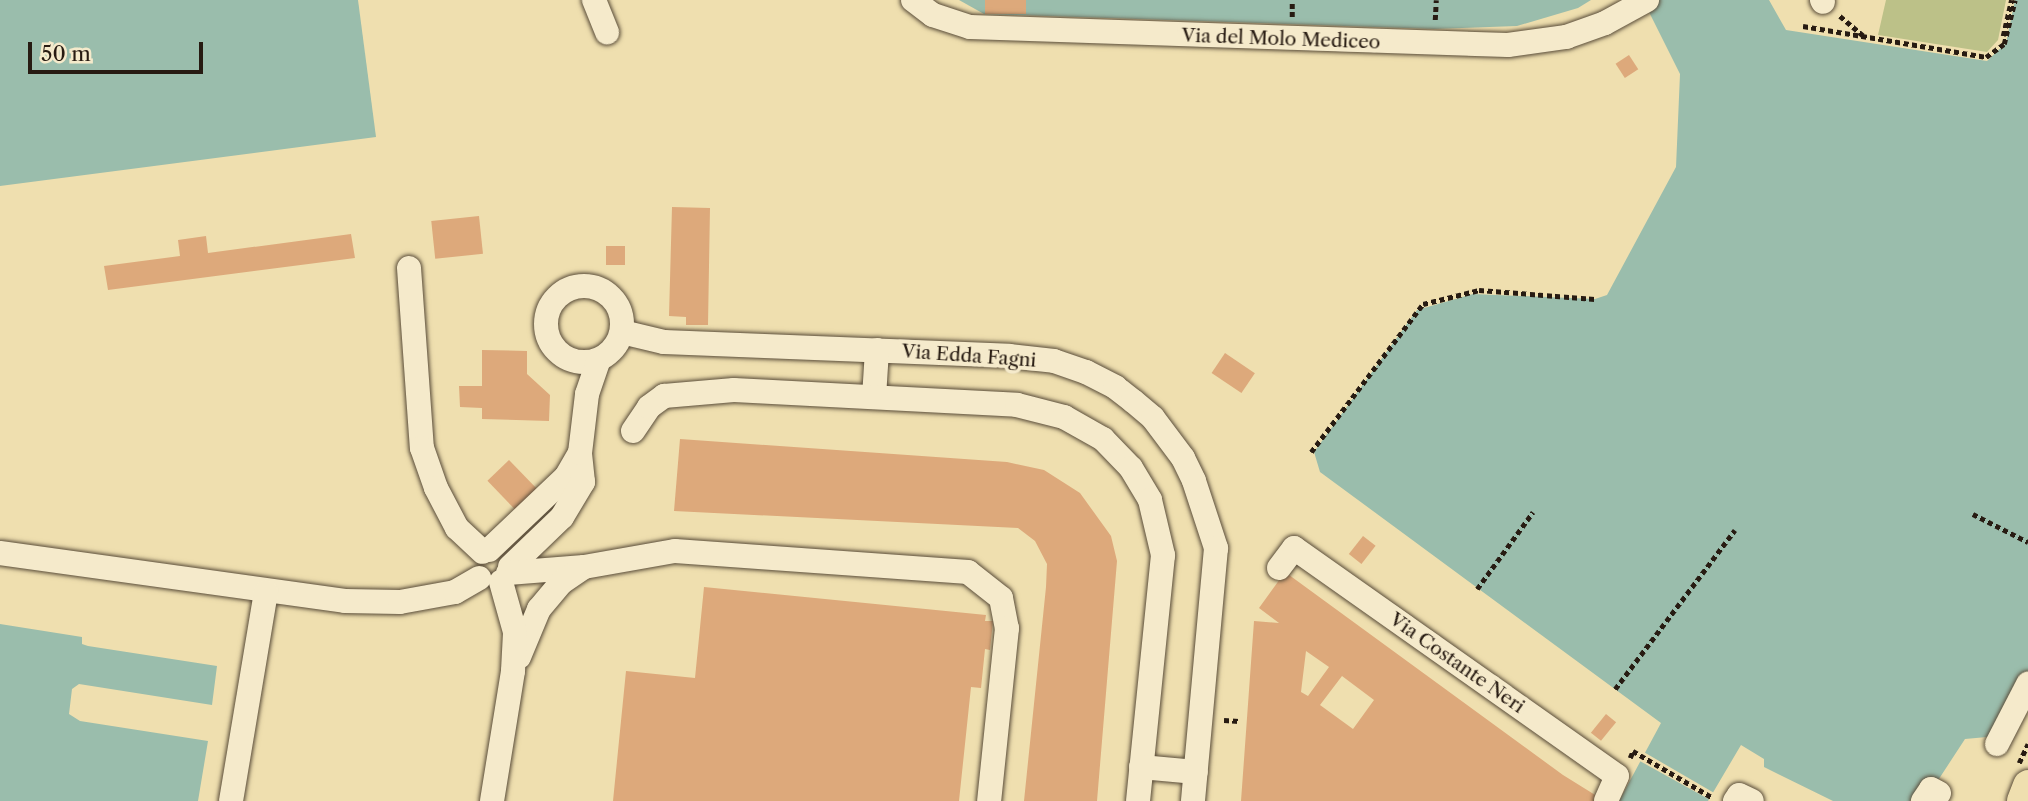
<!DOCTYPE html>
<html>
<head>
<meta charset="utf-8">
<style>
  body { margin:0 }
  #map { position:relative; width:2028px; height:801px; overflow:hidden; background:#efdfaf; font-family:"Libre Caslon Text",serif }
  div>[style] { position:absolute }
  .green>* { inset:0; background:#bcc188 }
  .water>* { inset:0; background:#9abdac }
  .pier>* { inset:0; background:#efdfaf }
  .building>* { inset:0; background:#dda97b; transform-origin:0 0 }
  .path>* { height:4.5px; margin-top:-2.25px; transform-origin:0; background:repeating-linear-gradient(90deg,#271b12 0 5px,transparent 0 8.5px) }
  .roads { filter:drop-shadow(0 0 2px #594c39) drop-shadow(0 0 2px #594c39) }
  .minor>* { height:24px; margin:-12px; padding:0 12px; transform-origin:12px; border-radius:12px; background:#f5eacb }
  .minor>.ring { margin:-12px; padding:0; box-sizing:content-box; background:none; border:24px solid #f5eacb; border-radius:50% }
  .major>* { height:30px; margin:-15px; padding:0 15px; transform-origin:15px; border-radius:15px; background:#efdfaf }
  span { translate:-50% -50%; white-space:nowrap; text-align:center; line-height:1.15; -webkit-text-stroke:7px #f5eacb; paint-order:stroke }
  .street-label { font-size:19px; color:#271b12 }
  .scale { position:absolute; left:28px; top:42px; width:175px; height:32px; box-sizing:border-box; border:4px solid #271b12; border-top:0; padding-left:9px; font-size:21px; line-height:24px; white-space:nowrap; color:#271b12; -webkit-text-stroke:5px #f5eacb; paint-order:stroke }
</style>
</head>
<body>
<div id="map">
  <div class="green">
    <div style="clip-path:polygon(1886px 0,2006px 0,1998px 40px,1987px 52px,1878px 35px)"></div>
  </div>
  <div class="water">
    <div style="clip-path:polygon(0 0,358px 0,376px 137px,0 186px)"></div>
    <div style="clip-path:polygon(959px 0,1591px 0,1578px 8px,1517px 26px,1434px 29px,984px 14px)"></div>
    <div style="clip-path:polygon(1643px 0,1769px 0,1786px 30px,1987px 61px,2006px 43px,2015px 0,2028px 0,2028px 681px,1998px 736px,1965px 739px,1933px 788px,1916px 791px,1910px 801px,1833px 801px,1764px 767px,1764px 759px,1741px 745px,1708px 801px,1619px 801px,1661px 723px,1320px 472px,1314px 452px,1417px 310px,1473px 294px,1595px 299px,1607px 295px,1676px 167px,1680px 74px)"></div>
    <div style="clip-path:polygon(0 624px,82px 637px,82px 644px,88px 646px,217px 666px,212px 705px,79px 684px,72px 689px,69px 714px,80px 721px,208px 741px,198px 801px,0 801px)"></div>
  </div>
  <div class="pier">
    <div style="clip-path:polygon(1642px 751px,1716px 794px,1712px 801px,1638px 760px)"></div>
  </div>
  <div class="building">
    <div style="left:985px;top:0;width:41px;height:14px"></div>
    <div style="left:1629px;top:55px;width:17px;height:16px;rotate:57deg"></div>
    <div style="clip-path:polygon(672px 207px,710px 208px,708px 325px,686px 325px,686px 317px,669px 316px)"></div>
    <div style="left:479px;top:216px;width:38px;height:48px;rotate:84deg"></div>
    <div style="clip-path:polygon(351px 234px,355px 258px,108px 290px,104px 266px,180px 256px,178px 240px,206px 236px,208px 253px)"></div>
    <div style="left:606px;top:246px;width:19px;height:19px"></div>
    <div style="clip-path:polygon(482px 350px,527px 351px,527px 374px,550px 395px,549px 421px,482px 419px,482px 408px,460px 407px,459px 386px,482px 386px)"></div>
    <div style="left:1225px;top:353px;width:36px;height:24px;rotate:34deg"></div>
    <div style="clip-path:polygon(680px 439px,1007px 462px,1044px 470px,1080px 493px,1111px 536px,1117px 561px,1097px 801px,1024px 801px,1046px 587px,1047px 564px,1035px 541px,1018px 528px,674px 511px)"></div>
    <div style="left:509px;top:460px;width:45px;height:30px;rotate:46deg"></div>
    <div style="left:1363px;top:536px;width:16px;height:23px;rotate:38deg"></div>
    <div style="clip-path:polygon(evenodd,1285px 572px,1563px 775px,1600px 798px,1599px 801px,1241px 801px,1254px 621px,1279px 623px,1259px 608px,1285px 572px,1306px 651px,1329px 667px,1308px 696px,1301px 692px,1306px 651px,1285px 572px,1342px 676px,1374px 700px,1353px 729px,1320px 705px,1342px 676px)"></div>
    <div style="clip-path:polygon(704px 587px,986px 615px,985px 621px,993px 621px,990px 650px,985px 649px,981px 688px,971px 687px,959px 801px,613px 801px,626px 671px,695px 678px)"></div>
    <div style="left:1606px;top:714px;width:13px;height:24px;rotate:39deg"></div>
  </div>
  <div class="path">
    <div style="left:1840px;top:16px;width:30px;rotate:40deg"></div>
    <div style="left:1292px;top:17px;width:17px;rotate:-90deg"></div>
    <div style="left:1435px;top:20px;width:20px;rotate:-87deg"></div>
    <div style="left:1803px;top:26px;width:186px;rotate:9.6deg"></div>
    <div style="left:1986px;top:57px;width:22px;rotate:-36deg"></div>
    <div style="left:2004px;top:44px;width:45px;rotate:-76deg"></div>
    <div style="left:2003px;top:36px;width:37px;rotate:-77deg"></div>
    <div style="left:1311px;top:452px;width:186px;rotate:-52.9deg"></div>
    <div style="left:1423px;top:304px;width:58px;rotate:-14deg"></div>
    <div style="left:1479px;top:290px;width:116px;rotate:4.4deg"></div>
    <div style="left:1973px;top:514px;width:62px;rotate:27deg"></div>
    <div style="left:1477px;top:589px;width:95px;rotate:-54deg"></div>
    <div style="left:1615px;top:689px;width:199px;rotate:-53deg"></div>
    <div style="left:1224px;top:720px;width:15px;rotate:4deg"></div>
    <div style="left:1630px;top:758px;width:8px;rotate:-67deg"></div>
    <div style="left:1633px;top:751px;width:93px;rotate:30.4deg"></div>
    <div style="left:2019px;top:763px;width:21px;rotate:-65deg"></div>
  </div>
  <div class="roads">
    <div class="minor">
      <div style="left:594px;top:0;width:35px;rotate:68deg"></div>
      <div style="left:913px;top:0;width:25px;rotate:37deg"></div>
      <div style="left:933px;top:15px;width:39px;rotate:18deg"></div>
      <div style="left:970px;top:27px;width:538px;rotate:1.92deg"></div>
      <div style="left:1508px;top:45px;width:59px;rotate:-7.9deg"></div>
      <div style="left:1566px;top:37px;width:41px;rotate:-19.7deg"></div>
      <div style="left:1605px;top:23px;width:48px;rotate:-28.7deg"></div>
      <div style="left:1822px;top:0;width:2px;rotate:63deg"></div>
      <div style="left:409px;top:268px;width:180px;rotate:85.9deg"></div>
      <div style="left:422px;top:448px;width:42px;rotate:70.7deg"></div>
      <div style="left:436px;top:488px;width:45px;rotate:62.3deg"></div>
      <div style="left:457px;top:528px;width:35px;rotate:43deg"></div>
      <div class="ring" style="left:546px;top:286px;width:52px;height:52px"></div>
      <div style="left:622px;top:332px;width:43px;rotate:13.4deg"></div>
      <div style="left:664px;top:342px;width:345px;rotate:2.3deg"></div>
      <div style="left:1009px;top:356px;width:45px;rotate:6.3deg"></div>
      <div style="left:1054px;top:361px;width:34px;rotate:19deg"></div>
      <div style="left:1086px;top:372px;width:33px;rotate:27deg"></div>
      <div style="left:1115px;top:387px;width:23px;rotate:38deg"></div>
      <div style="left:1133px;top:401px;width:26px;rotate:40deg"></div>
      <div style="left:1153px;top:418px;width:50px;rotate:53.1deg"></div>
      <div style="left:1183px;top:458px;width:25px;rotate:64deg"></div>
      <div style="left:1194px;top:481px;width:71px;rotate:71.8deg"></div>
      <div style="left:1216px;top:548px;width:254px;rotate:95.2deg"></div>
      <div style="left:874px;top:397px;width:47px;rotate:-86.3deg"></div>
      <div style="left:633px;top:431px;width:29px;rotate:-56deg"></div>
      <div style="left:649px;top:407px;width:19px;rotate:-36deg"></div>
      <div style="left:664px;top:396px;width:70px;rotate:-4.9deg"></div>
      <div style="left:734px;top:390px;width:283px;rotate:3deg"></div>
      <div style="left:1017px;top:405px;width:49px;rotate:14.3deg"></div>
      <div style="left:1064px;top:417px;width:45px;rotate:29.4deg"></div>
      <div style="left:1103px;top:439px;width:40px;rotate:46deg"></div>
      <div style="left:1131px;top:468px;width:37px;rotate:59deg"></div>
      <div style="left:1150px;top:500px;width:57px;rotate:76.7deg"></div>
      <div style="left:1163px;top:555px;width:247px;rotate:95.8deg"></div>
      <div style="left:489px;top:550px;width:106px;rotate:-43.5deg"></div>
      <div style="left:566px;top:477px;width:28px;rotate:-60deg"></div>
      <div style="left:0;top:553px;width:348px;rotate:7.9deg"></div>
      <div style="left:345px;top:601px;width:55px;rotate:1deg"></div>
      <div style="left:400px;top:602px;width:56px;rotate:-10.3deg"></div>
      <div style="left:455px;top:592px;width:28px;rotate:-30deg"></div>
      <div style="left:510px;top:567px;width:72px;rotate:-43.9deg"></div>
      <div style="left:562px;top:517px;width:41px;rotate:-59deg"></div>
      <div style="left:583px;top:482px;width:29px;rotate:-96deg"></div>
      <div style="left:580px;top:453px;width:59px;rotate:-83.2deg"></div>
      <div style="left:587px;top:394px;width:36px;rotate:-71deg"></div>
      <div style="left:1279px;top:568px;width:25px;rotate:-53deg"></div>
      <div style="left:1294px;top:548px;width:395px;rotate:35.2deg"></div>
      <div style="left:1617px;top:776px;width:27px;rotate:114deg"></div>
      <div style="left:508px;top:573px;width:76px;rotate:-4.5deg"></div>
      <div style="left:584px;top:567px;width:92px;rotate:-10deg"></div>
      <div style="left:675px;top:551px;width:294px;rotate:4.1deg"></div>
      <div style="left:968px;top:572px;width:42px;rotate:38.2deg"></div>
      <div style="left:1001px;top:598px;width:31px;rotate:79deg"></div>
      <div style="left:1007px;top:628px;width:174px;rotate:95.9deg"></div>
      <div style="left:519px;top:657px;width:52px;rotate:-67.4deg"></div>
      <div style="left:539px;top:609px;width:35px;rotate:-50deg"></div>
      <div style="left:562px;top:582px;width:27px;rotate:-34deg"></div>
      <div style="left:1997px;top:744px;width:68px;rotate:-62.7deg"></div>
      <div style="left:1141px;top:767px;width:55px;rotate:5.2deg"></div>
      <div style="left:231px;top:801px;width:212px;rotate:-80.5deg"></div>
      <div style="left:492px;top:801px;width:132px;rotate:-80.8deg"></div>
      <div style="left:513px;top:671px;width:39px;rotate:-87deg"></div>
      <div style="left:515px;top:632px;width:52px;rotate:-105.6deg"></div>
      <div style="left:1735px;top:801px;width:7px;rotate:-56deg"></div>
      <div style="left:1739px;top:795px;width:14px;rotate:25deg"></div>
      <div style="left:1923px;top:801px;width:14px;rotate:-56deg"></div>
      <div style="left:1931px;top:789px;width:9px;rotate:27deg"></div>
    </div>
    <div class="major">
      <div style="left:2022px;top:801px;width:17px;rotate:-69deg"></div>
    </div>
  </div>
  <div class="street-label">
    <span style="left:1281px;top:39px;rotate:2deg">Via del Molo Mediceo</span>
    <span style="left:969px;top:356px;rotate:4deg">Via Edda Fagni</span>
    <span style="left:1457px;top:663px;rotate:35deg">Via Costante Neri</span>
  </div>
  <div class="scale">50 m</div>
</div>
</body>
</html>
